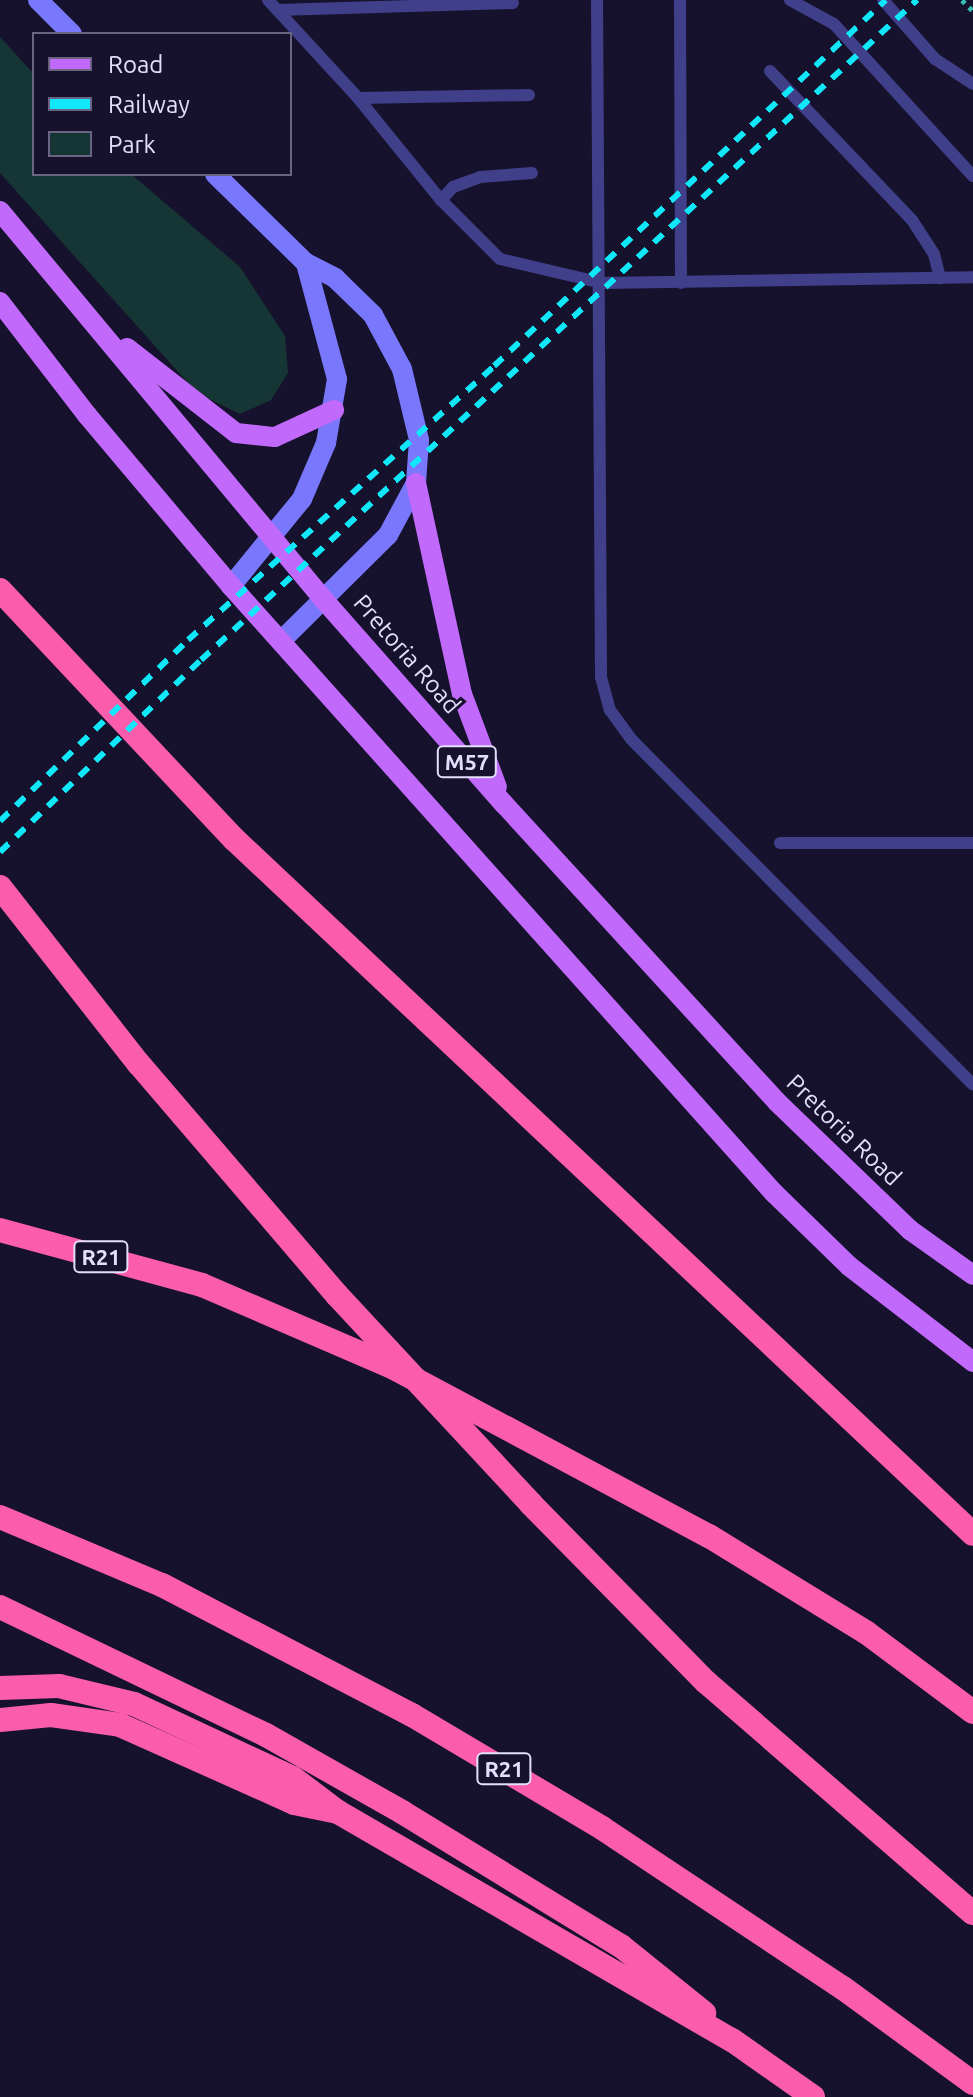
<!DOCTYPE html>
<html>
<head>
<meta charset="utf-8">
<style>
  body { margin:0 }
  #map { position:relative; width:973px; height:2097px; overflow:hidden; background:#16122d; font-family:Ubuntu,sans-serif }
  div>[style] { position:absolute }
  .green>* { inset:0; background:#163635 }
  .path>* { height:5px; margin-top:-2.5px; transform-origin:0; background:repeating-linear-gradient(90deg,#34bdb1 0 4px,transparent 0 10px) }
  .service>* { height:12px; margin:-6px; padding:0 6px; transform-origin:6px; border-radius:6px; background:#403f8a }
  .secondary>* { height:20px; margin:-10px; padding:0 10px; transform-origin:10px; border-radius:10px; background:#7978fc }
  .primary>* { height:20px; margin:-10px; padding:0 10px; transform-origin:10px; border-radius:10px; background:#c169fb }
  .motorway>* { height:24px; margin:-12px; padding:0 12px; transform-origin:12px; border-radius:12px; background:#fb5dac }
  .rail>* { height:6px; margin-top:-3px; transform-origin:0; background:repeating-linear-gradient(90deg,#10e7f9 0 12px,transparent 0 22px) }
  span { translate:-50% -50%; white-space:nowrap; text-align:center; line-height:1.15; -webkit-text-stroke:6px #16122d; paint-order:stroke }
  .shield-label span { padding:2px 6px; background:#16122d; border:2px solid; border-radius:6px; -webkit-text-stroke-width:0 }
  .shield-label { font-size:22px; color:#e2dffe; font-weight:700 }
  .street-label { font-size:24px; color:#e2dffe }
  .legend { position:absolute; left:32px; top:32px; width:260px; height:144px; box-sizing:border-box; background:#16122d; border:2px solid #686481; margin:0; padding:10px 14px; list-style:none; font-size:24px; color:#e2dffe }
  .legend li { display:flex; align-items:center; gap:16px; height:40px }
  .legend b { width:40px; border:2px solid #686481 }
</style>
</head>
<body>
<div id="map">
  <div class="green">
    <div style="clip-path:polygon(0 37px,34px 74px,34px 174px,131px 174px,240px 267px,285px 336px,288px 373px,271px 400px,240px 414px,197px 393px,0 173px)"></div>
  </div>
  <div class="path">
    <div style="left:962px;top:0;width:16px;rotate:45deg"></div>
  </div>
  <div class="service">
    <div style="left:268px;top:0;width:133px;rotate:47.4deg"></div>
    <div style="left:358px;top:98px;width:132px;rotate:50.9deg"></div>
    <div style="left:441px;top:200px;width:83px;rotate:45deg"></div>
    <div style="left:500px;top:259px;width:105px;rotate:13.2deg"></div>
    <div style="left:602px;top:283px;width:371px;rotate:-0.9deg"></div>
    <div style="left:597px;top:0;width:677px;rotate:89.66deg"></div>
    <div style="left:601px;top:677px;width:34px;rotate:75deg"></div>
    <div style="left:610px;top:710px;width:36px;rotate:54deg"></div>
    <div style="left:631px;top:739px;width:486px;rotate:45.3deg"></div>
    <div style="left:680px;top:0;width:283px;rotate:89.8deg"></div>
    <div style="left:790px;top:0;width:50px;rotate:28.6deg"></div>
    <div style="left:834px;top:24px;width:206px;rotate:47.6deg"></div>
    <div style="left:883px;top:0;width:79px;rotate:48.6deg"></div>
    <div style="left:935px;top:59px;width:45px;rotate:33.3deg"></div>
    <div style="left:277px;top:10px;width:236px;rotate:-1.7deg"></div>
    <div style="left:770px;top:71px;width:206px;rotate:46.4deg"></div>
    <div style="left:912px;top:220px;width:40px;rotate:57.1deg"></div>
    <div style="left:934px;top:254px;width:25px;rotate:76deg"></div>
    <div style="left:358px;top:98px;width:171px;rotate:-1deg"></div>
    <div style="left:441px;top:200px;width:18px;rotate:-47deg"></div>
    <div style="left:453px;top:187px;width:29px;rotate:-20deg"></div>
    <div style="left:480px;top:177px;width:52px;rotate:-4.4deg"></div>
    <div style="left:780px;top:843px;width:193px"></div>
  </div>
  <div class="secondary">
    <div style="left:38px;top:0;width:48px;rotate:45deg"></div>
    <div style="left:215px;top:174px;width:127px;rotate:44.4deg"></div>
    <div style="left:306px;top:263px;width:33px;rotate:27deg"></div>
    <div style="left:335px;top:278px;width:53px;rotate:44.2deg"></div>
    <div style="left:373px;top:315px;width:61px;rotate:61.8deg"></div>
    <div style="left:402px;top:369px;width:73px;rotate:76.5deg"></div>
    <div style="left:419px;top:440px;width:43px;rotate:94deg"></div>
    <div style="left:416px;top:483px;width:59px;rotate:118.3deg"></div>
    <div style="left:388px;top:535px;width:149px;rotate:135.3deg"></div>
    <div style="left:231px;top:586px;width:112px;rotate:-50.8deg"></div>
    <div style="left:302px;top:499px;width:61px;rotate:-66.8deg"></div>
    <div style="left:326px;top:443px;width:65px;rotate:-80.2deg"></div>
    <div style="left:337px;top:379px;width:120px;rotate:-105deg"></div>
  </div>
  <div class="primary">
    <div style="left:0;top:211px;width:506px;rotate:50.21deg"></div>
    <div style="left:324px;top:600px;width:272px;rotate:48.6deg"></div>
    <div style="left:504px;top:804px;width:404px;rotate:47.5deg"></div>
    <div style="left:777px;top:1102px;width:185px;rotate:43.9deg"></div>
    <div style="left:910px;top:1230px;width:77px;rotate:35.5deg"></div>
    <div style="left:0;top:302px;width:143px;rotate:52.4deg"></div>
    <div style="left:87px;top:415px;width:224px;rotate:49.9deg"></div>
    <div style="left:231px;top:586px;width:814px;rotate:48.19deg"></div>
    <div style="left:774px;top:1193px;width:105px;rotate:44.2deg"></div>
    <div style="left:849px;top:1266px;width:157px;rotate:37.7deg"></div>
    <div style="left:127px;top:348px;width:138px;rotate:37.9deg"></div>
    <div style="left:236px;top:433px;width:39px;rotate:6deg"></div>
    <div style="left:275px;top:437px;width:65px;rotate:-24.6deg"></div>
    <div style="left:416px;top:483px;width:216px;rotate:77.7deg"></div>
    <div style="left:462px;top:694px;width:99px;rotate:69.4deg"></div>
  </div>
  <div class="motorway">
    <div style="left:0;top:590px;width:342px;rotate:46.8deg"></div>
    <div style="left:234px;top:839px;width:1014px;rotate:43.24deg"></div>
    <div style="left:0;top:887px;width:225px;rotate:51.9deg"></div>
    <div style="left:139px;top:1064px;width:304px;rotate:49.4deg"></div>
    <div style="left:337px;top:1295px;width:285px;rotate:47.1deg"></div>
    <div style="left:531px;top:1504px;width:250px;rotate:45.5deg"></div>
    <div style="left:706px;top:1682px;width:353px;rotate:40.9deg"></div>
    <div style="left:0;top:1230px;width:209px;rotate:15.2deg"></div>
    <div style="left:202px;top:1285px;width:207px;rotate:23.3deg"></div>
    <div style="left:392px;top:1367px;width:359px;rotate:28.1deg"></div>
    <div style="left:709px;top:1536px;width:185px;rotate:31.5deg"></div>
    <div style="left:867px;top:1633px;width:132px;rotate:36.7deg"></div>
    <div style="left:0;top:1517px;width:176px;rotate:22.8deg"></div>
    <div style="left:162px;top:1585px;width:282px;rotate:27.5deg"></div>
    <div style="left:412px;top:1715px;width:221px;rotate:30.7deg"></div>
    <div style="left:602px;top:1828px;width:289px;rotate:33.6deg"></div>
    <div style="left:843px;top:1988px;width:161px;rotate:36.2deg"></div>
    <div style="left:0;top:1607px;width:295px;rotate:25.7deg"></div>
    <div style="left:266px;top:1735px;width:156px;rotate:29.5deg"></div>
    <div style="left:402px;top:1812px;width:257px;rotate:31.5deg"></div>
    <div style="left:621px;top:1946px;width:107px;rotate:38.9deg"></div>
    <div style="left:0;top:1688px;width:59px;rotate:-1.9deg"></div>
    <div style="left:59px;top:1686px;width:77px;rotate:13.5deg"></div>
    <div style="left:134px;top:1704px;width:175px;rotate:25deg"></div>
    <div style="left:293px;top:1778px;width:56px;rotate:37.1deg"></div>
    <div style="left:338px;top:1812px;width:455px;rotate:30.1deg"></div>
    <div style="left:732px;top:2040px;width:99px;rotate:35.1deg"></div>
    <div style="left:0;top:1720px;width:51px;rotate:-5.6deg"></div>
    <div style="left:51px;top:1715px;width:70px;rotate:8.2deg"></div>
    <div style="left:120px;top:1725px;width:191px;rotate:24.1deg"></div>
    <div style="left:294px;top:1803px;width:45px;rotate:11.6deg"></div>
  </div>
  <div class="rail">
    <div style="left:0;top:821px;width:261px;rotate:-43.9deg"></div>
    <div style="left:188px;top:640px;width:411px;rotate:-41.8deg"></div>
    <div style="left:494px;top:366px;width:536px;rotate:-43.04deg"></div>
    <div style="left:0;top:852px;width:278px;rotate:-43.7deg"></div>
    <div style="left:201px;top:660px;width:974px;rotate:-42.67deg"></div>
  </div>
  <div class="shield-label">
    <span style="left:467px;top:762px">M57</span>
    <span style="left:101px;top:1257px">R21</span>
    <span style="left:504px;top:1769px">R21</span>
  </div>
  <div class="street-label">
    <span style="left:407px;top:654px;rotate:49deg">Pretoria Road</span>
    <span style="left:844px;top:1130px;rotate:44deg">Pretoria Road</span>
  </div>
  <ul class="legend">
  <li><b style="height:10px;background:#c169fb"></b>Road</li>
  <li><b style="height:10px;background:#10e7f9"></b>Railway</li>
  <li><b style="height:22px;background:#163635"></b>Park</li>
  </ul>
</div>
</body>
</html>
